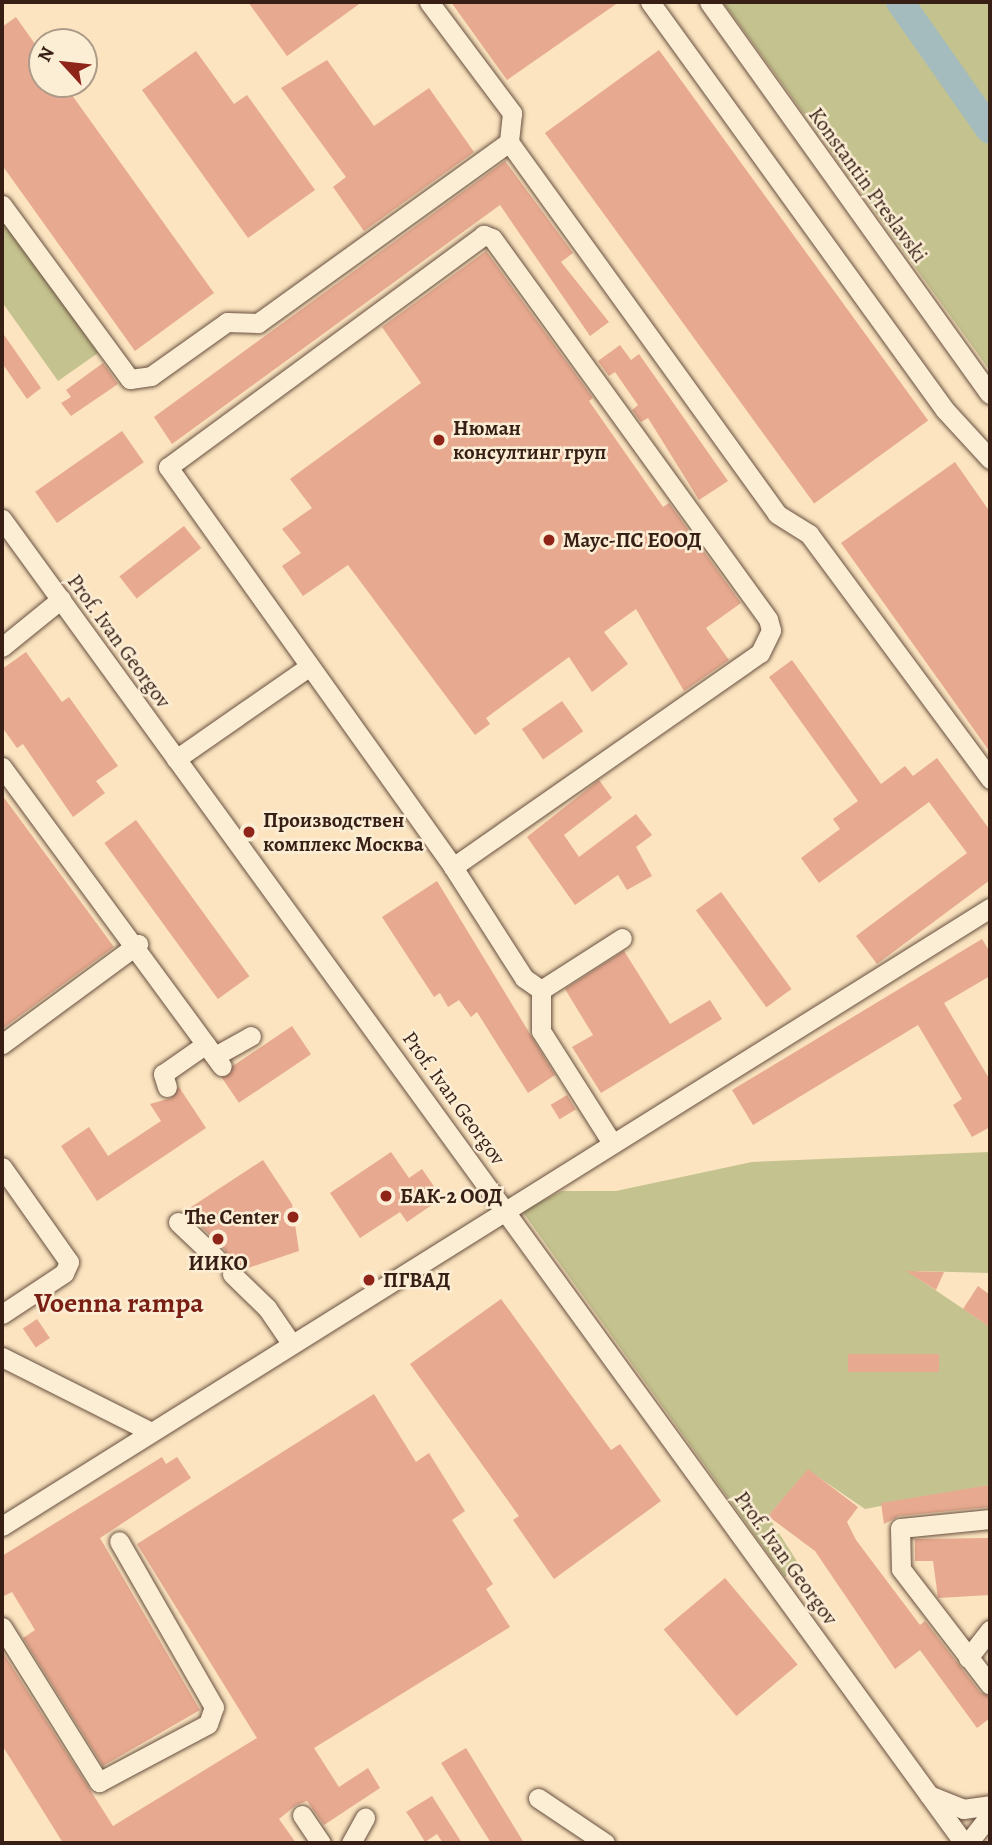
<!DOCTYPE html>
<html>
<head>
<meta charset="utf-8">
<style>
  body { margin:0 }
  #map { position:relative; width:992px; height:1845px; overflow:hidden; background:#fbe4bf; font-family:Alegreya,serif }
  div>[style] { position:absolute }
  .green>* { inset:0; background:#c4c28e }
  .river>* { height:28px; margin:-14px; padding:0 14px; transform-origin:14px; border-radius:14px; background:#a4bcbd }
  .building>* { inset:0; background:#e7a98f; transform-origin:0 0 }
  .roads { filter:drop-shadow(0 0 2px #685040) drop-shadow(0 0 2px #685040) }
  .minor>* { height:19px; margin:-9.5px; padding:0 9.5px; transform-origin:9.5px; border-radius:9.5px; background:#fcedd5 }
  .dots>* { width:19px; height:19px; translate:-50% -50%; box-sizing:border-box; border:4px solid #fcedd5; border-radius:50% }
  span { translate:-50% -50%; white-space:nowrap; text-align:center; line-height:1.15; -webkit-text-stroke:5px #fcedd5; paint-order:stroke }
  .street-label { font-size:21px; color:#371f16 }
  .poi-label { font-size:21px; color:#371f16; font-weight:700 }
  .left { translate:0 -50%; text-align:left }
  .right { translate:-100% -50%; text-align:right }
  .district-label { font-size:28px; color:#7a1f14; font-weight:700 }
  .frame { position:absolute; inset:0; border:4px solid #371f16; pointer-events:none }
  .north { position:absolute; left:28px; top:28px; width:70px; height:70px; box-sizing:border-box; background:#fcedd5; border:2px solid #ad9b89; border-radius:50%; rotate:297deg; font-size:19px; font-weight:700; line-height:28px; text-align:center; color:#371f16 }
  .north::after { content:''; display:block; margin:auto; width:24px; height:32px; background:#8f2418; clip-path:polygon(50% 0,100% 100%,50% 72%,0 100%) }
</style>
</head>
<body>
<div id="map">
  <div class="green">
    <div style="clip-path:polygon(723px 2px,990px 2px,990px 371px,978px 354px)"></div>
    <div style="clip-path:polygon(2px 217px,98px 353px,58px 381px,2px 302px)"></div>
    <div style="clip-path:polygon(990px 1152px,990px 1273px,917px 1271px,916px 1277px,990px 1327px,990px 1485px,865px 1509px,808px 1470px,768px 1516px,800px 1566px,785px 1577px,522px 1211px,562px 1191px,616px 1191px,752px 1162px)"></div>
  </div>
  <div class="river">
    <div style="left:900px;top:2px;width:156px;rotate:54.9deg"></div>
  </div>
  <div class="building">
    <div style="clip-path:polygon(248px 2px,362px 2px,287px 56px)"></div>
    <div style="clip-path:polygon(451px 2px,619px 2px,507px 80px)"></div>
    <div style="clip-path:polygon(16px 17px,42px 54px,42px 84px,64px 84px,214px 293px,135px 351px,2px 165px,2px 27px)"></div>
    <div style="left:659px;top:50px;width:458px;height:141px;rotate:54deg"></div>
    <div style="clip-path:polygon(196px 51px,234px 104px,247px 95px,315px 190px,248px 238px,142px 90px)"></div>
    <div style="clip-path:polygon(327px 60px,374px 126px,429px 88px,474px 152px,364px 231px,333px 187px,346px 177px,281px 88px)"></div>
    <div style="clip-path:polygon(505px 161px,573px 253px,561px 262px,609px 322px,590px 336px,500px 205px,172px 444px,154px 417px)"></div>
    <div style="clip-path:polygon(486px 251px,593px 398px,589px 401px,663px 507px,669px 503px,741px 603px,706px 628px,729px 660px,684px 691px,636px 609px,604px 632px,628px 664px,592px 692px,569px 657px,486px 718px,490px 724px,475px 735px,348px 565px,303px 596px,282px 566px,301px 553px,282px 529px,312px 508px,290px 479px,421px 383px,382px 327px)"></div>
    <div style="clip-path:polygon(2px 332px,41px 388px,27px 399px,2px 363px)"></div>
    <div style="clip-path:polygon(620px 345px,631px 360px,639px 354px,728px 481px,699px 500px,648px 418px,641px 422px,632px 410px,638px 405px,615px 372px,609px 376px,598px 361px)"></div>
    <div style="clip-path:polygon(103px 363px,118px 384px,71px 416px,61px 403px,71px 397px,66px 390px)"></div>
    <div style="left:122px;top:431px;width:38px;height:106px;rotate:55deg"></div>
    <div style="clip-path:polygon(955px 462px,990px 512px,990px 752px,841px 543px)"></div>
    <div style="left:184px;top:526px;width:28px;height:82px;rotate:52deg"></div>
    <div style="clip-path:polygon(26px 652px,62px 702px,69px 697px,118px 766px,96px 781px,105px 793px,73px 817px,23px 744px,17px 748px,2px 727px,2px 669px)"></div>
    <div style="clip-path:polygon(792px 660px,881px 784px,905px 766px,913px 776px,937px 758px,990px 830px,990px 880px,877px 964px,856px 936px,967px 853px,929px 802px,819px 883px,801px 858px,840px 829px,833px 819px,858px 801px,769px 677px)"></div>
    <div style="left:562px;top:701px;width:37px;height:49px;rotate:55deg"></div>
    <div style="clip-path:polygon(599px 780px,612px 798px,564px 835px,579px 857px,636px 814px,652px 835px,636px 847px,652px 876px,627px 890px,618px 875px,575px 905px,527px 837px)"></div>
    <div style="clip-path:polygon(2px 795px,114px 947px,2px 1029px)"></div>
    <div style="left:136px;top:820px;width:193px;height:39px;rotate:54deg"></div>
    <div style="clip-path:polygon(437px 881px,555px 1075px,528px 1093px,477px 1012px,471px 1017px,459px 1000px,448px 1007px,440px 993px,434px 997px,382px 917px)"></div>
    <div style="left:721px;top:892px;width:120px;height:31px;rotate:54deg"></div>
    <div style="clip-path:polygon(982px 939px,990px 952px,990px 976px,944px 1003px,990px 1080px,990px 1127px,972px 1137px,953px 1105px,962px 1099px,918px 1025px,753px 1125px,732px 1090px)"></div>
    <div style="clip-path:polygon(624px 951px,670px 1024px,710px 1000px,722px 1019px,601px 1093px,572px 1047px,593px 1035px,565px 989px)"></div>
    <div style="left:292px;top:1026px;width:34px;height:87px;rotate:56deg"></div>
    <div style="clip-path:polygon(179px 1087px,206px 1128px,97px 1201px,61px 1146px,89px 1127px,108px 1156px,161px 1121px,150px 1104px,171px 1098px)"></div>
    <div style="left:567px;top:1095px;width:17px;height:19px;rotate:59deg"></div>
    <div style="clip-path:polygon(391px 1152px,409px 1178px,422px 1169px,442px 1198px,407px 1222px,400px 1212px,360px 1238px,330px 1193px)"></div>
    <div style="clip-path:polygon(263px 1160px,292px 1204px,299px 1251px,245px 1269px,227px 1263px,225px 1250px,185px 1211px)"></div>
    <div style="clip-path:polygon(906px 1271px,944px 1272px,936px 1290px)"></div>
    <div style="clip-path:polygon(978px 1286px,990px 1295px,990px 1327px,963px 1309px)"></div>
    <div style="clip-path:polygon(501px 1299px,611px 1450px,620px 1444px,661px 1501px,554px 1579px,513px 1520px,519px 1516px,410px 1364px)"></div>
    <div style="left:37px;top:1319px;width:23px;height:17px;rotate:56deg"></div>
    <div style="left:939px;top:1354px;width:18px;height:91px;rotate:90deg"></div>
    <div style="clip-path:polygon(374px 1394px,416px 1462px,429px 1453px,465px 1511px,452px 1520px,493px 1584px,486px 1589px,510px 1627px,314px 1748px,339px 1787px,368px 1768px,380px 1788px,324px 1825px,307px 1801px,296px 1805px,279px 1819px,296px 1843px,63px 1843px,2px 1745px,2px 1651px,113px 1826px,257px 1738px,137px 1544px)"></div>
    <div style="clip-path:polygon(162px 1457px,166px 1464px,177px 1457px,191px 1478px,100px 1538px,200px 1710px,103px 1766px,23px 1638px,35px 1630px,12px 1592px,2px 1597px,2px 1556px)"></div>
    <div style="clip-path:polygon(808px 1469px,858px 1507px,847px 1522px,856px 1540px,920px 1625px,925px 1621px,980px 1692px,990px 1697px,990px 1718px,977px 1728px,920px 1650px,895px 1669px,815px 1551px,768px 1516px)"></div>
    <div style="clip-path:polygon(990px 1485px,990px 1507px,899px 1516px,884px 1524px,881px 1503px)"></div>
    <div style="clip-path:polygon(988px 1538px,990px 1595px,938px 1598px,933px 1561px,915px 1561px,915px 1539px)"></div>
    <div style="left:725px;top:1578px;width:113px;height:80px;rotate:50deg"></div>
    <div style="clip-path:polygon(466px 1748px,524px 1843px,491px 1843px,441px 1763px)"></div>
    <div style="clip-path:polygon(432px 1796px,462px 1843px,443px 1843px,437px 1834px,425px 1842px,411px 1819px,406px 1812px)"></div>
  </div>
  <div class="roads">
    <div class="minor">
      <div style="left:429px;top:2px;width:139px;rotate:53.2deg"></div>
      <div style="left:512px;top:113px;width:29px;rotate:96deg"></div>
      <div style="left:509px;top:142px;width:458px;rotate:54.2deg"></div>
      <div style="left:777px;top:514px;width:38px;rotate:32deg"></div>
      <div style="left:809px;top:534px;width:305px;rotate:53.5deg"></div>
      <div style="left:650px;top:2px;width:503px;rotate:54.13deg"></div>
      <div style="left:945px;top:410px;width:67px;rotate:47.4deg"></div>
      <div style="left:709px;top:2px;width:482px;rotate:54.4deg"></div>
      <div style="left:2px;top:205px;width:216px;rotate:53.7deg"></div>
      <div style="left:130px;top:379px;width:21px;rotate:-8deg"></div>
      <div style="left:151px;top:376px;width:93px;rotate:-35.4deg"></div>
      <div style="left:227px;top:322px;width:31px;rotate:2deg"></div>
      <div style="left:258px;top:323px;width:309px;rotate:-35.8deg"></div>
      <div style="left:2px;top:519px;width:1637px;rotate:54deg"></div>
      <div style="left:2px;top:647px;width:76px;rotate:-39.1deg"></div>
      <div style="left:176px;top:759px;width:160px;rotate:-34.8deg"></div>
      <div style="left:2px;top:767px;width:371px;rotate:53.7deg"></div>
      <div style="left:453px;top:867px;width:374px;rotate:-34.9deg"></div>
      <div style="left:760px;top:653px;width:25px;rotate:-64deg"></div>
      <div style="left:771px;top:630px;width:11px;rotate:-105deg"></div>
      <div style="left:768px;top:619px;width:470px;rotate:-125.9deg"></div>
      <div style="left:492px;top:238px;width:9px;rotate:-159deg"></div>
      <div style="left:484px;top:235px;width:392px;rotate:143.7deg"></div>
      <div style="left:168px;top:467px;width:491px;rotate:54.5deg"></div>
      <div style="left:453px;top:867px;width:132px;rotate:57.4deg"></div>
      <div style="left:524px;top:978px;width:21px;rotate:35deg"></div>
      <div style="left:541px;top:990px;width:96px;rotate:-32.7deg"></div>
      <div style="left:541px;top:990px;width:41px;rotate:90deg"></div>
      <div style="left:541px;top:1031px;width:133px;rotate:57.6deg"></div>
      <div style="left:2px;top:1044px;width:169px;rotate:-36.3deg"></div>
      <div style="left:215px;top:1056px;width:41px;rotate:-29.1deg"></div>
      <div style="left:167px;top:1087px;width:14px;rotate:-107deg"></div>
      <div style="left:163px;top:1074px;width:52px;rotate:-34.9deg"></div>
      <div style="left:2px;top:1167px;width:116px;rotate:54.8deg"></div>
      <div style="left:69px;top:1262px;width:12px;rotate:114deg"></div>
      <div style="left:64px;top:1273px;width:74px;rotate:146.5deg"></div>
      <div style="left:178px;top:1222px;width:52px;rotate:43.5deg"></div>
      <div style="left:232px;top:1274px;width:49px;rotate:44.2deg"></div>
      <div style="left:267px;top:1308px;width:42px;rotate:55.6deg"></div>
      <div style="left:2px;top:1357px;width:167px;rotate:26.7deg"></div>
      <div style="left:990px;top:1519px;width:90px;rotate:174.3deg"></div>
      <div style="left:900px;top:1528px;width:41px;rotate:88.6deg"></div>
      <div style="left:901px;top:1569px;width:146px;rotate:52.5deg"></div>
      <div style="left:2px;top:1526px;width:1165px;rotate:-32.03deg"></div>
      <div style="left:2px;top:1627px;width:183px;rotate:58deg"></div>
      <div style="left:99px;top:1782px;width:123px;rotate:-28deg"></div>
      <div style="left:208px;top:1724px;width:18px;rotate:-71deg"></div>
      <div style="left:214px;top:1707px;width:191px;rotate:-119.8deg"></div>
      <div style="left:968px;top:1658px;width:36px;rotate:-52deg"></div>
      <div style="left:929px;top:1795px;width:37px;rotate:22deg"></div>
      <div style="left:963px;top:1809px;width:27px;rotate:-8deg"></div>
      <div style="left:538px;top:1798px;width:81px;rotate:33.9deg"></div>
      <div style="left:302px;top:1815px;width:34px;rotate:56deg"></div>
      <div style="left:351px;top:1843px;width:29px;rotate:-61deg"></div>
      <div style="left:968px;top:1843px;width:36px;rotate:-52deg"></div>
    </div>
  </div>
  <div class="dots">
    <div style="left:439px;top:440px;background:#8f2418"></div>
    <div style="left:549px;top:540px;background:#8f2418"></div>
    <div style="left:249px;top:832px;background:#8f2418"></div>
    <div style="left:386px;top:1196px;background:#8f2418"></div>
    <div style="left:293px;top:1217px;background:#8f2418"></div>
    <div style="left:218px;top:1239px;background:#8f2418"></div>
    <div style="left:369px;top:1280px;background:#8f2418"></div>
  </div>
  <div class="street-label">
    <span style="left:868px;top:185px;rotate:54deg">Konstantin Preslavski</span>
    <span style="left:119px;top:641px;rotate:54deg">Prof. Ivan Georgov</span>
    <span style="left:454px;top:1098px;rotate:54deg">Prof. Ivan Georgov</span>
    <span style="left:786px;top:1558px;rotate:54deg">Prof. Ivan Georgov</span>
  </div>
  <div class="poi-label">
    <span class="left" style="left:453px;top:440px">Нюман<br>консултинг груп</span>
    <span class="left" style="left:563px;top:540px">Маус-ПС ЕООД</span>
    <span class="left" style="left:263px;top:832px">Производствен<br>комплекс Москва</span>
    <span class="left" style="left:400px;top:1196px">БАК-2 ООД</span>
    <span class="right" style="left:279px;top:1217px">The Center</span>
    <span style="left:218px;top:1263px">ИИКО</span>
    <span class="left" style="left:383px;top:1280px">ПГВАД</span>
  </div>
  <div class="district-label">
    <span style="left:119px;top:1303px">Voenna rampa</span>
  </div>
  <div class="frame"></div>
  <div class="north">N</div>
</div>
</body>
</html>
